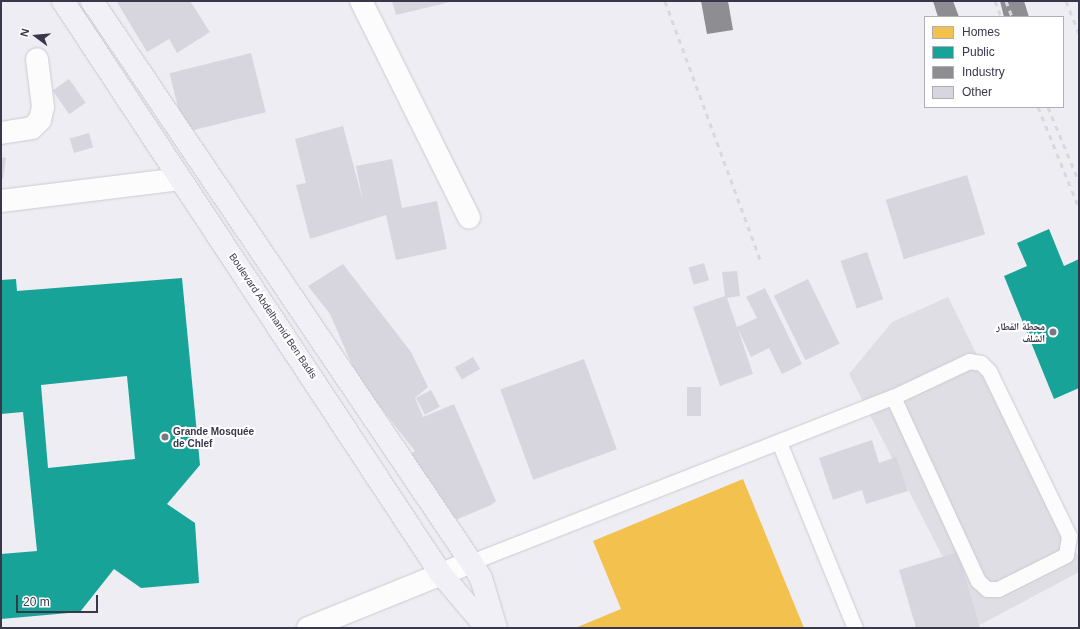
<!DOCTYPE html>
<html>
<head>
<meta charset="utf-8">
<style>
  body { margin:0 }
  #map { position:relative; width:1080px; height:629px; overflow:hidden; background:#eeedf3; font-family:Arial,"Noto Naskh Arabic",sans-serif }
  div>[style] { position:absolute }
  .parking>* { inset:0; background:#dfdee5 }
  .homes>* { inset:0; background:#f2c14e }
  .public>* { inset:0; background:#17a398 }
  .industry>* { inset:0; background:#8d8d92 }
  .building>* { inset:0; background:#d7d6de; transform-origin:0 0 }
  .roads { filter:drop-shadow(0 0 1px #cbcad1) drop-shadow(0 0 1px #cbcad1) }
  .service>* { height:15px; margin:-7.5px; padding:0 7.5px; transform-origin:7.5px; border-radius:7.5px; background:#fcfcfd }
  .minor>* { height:22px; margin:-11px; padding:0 11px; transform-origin:11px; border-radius:11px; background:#fcfcfd }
  .secondary>* { height:22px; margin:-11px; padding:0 11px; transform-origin:11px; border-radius:11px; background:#f2f0f7 }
  .rail>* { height:3px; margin-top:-1.5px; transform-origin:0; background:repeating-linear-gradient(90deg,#dad9da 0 5px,transparent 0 10px) }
  .dots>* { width:11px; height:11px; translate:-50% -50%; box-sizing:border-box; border:2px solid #fff; border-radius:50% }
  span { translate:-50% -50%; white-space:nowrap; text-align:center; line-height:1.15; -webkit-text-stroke:4px #fff; paint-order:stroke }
  .street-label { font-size:10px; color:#39374a }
  .poi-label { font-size:10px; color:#39374a; font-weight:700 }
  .right { translate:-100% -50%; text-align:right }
  .left { translate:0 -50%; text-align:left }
  .frame { position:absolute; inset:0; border:2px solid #39374a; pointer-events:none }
  .legend { position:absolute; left:924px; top:16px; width:140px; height:92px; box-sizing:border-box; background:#fff; border:1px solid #b0afb7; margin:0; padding:5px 7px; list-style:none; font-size:12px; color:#39374a }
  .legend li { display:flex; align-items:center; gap:8px; height:20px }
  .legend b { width:20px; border:1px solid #b0afb7 }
  .north { position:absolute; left:16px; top:16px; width:40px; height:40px; -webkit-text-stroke:3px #fff; paint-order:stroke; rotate:286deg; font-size:11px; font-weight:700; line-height:16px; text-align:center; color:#39374a }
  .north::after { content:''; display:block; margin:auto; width:14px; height:18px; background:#39374a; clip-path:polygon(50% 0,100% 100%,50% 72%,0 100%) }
  .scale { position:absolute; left:16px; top:595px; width:82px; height:18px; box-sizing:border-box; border:2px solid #39374a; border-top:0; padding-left:5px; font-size:12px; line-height:14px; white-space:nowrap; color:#39374a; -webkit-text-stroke:3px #fff; paint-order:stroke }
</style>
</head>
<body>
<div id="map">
  <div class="parking">
    <div style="clip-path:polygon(948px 297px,1079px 558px,1079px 572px,978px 626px,849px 374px,892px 322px)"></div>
  </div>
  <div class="homes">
    <div style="clip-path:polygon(743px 479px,804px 628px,575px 628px,621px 609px,593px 541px)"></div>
  </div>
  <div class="public">
    <div style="clip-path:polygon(1049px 229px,1064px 266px,1079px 259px,1079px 388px,1054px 399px,1004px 276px,1027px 266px,1017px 243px)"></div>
    <div style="clip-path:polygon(evenodd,182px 278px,200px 465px,167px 504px,195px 523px,199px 583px,141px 588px,114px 569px,80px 612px,1px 619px,1px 554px,37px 551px,23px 412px,1px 414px,1px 280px,16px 279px,17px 291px,182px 278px,127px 376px,135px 459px,48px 468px,41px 385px,127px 376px)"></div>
  </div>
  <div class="industry">
    <div style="clip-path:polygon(701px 1px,728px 1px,733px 30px,707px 34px)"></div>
    <div style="clip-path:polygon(933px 1px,953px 1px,959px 17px,938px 17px)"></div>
    <div style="clip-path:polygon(1000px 1px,1024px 1px,1029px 17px,1004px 17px)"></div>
  </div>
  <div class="building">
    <div style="clip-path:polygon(190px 1px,210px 32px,177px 53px,169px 39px,147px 52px,117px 2px)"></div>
    <div style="clip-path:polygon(392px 1px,450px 1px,450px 2px,396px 15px)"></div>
    <div style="left:251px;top:53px;width:61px;height:84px;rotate:76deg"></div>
    <div style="left:69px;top:79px;width:29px;height:20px;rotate:55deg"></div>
    <div style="clip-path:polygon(343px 126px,363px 201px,356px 166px,392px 159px,402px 208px,437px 201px,447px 249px,396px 260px,386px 215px,310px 239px,296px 185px,306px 183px,295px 139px)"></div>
    <div style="left:89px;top:133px;width:15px;height:20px;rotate:74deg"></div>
    <div style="clip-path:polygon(1px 157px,6px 158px,3px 179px,1px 179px)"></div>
    <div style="left:967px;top:175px;width:62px;height:85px;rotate:73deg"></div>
    <div style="left:867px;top:252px;width:50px;height:28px;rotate:71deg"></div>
    <div style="left:704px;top:263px;width:18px;height:16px;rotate:74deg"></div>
    <div style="clip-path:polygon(343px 264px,411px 352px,428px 387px,415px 398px,423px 417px,454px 404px,496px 501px,491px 505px,451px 522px,402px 461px,415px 451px,358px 379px,330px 314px,308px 286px)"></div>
    <div style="clip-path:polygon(737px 271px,740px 296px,727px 298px,737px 327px,757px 318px,746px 297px,765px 288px,802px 364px,782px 374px,769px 348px,751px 357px,738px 329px,753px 374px,720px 386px,693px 307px,725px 296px,722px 272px)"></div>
    <div style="left:808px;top:279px;width:72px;height:38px;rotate:64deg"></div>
    <div style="left:473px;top:357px;width:14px;height:21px;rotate:60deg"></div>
    <div style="left:584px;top:359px;width:96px;height:89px;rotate:70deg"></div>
    <div style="left:687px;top:387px;width:14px;height:29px"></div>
    <div style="left:431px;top:390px;width:19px;height:17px;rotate:62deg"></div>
    <div style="clip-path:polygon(872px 440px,879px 463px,896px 457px,908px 491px,866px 504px,862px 490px,833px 500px,819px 458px)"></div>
    <div style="clip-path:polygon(958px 552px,980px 628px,916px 628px,899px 570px)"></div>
  </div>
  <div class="roads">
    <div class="service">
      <div style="left:779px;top:442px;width:201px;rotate:67.8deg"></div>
      <div style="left:471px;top:562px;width:453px;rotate:-21.4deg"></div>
      <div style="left:893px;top:397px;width:84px;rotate:-25.3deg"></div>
      <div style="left:969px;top:361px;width:12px;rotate:9deg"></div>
      <div style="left:981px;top:363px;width:11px;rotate:45deg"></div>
      <div style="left:989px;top:371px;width:183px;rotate:64.1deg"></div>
      <div style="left:1069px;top:536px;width:19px;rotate:99deg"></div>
      <div style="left:1066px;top:555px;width:76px;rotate:153.4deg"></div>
      <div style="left:998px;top:589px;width:11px;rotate:180deg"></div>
      <div style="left:987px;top:589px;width:12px;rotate:-138deg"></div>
      <div style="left:978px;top:581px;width:203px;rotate:-114.8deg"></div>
    </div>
    <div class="minor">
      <div style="left:361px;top:1px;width:242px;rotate:63.5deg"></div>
      <div style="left:1px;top:133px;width:31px;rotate:-9deg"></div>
      <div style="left:32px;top:128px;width:11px;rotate:-45deg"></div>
      <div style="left:40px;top:120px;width:13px;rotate:-77deg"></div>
      <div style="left:43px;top:107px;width:48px;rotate:-97.1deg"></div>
      <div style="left:1px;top:201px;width:180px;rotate:-7deg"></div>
      <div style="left:308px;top:628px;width:176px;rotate:-22deg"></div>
    </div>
    <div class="secondary">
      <div style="left:63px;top:1px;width:686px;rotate:56.59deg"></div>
      <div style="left:441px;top:574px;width:71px;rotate:49.6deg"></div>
      <div style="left:92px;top:1px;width:677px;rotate:55.96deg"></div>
      <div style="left:471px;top:562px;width:19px;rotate:58deg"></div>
      <div style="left:481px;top:578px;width:52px;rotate:73.3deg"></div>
    </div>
  </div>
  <div class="rail">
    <div style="left:665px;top:1px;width:280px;rotate:69.8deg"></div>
    <div style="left:995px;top:1px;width:17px;rotate:69deg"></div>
    <div style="left:1006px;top:1px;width:17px;rotate:69deg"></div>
    <div style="left:1066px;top:1px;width:35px;rotate:68deg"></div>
    <div style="left:1038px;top:107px;width:109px;rotate:67.9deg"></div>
    <div style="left:1048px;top:107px;width:81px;rotate:67.5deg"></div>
  </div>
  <div class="dots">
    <div style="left:1053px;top:332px;background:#787785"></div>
    <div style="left:165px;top:437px;background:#787785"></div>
  </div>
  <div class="street-label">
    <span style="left:273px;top:316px;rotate:56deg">Boulevard Abdelhamid Ben Badis</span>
  </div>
  <div class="poi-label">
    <span class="right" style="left:1045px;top:332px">محطة القطار<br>الشلف</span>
    <span class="left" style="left:173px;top:437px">Grande Mosquée<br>de Chlef</span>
  </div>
  <div class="frame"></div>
  <ul class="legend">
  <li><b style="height:11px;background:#f2c14e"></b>Homes</li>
  <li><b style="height:11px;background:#17a398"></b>Public</li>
  <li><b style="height:11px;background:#8d8d92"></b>Industry</li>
  <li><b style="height:11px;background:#d7d6de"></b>Other</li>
  </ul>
  <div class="north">N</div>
  <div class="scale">20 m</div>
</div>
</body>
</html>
